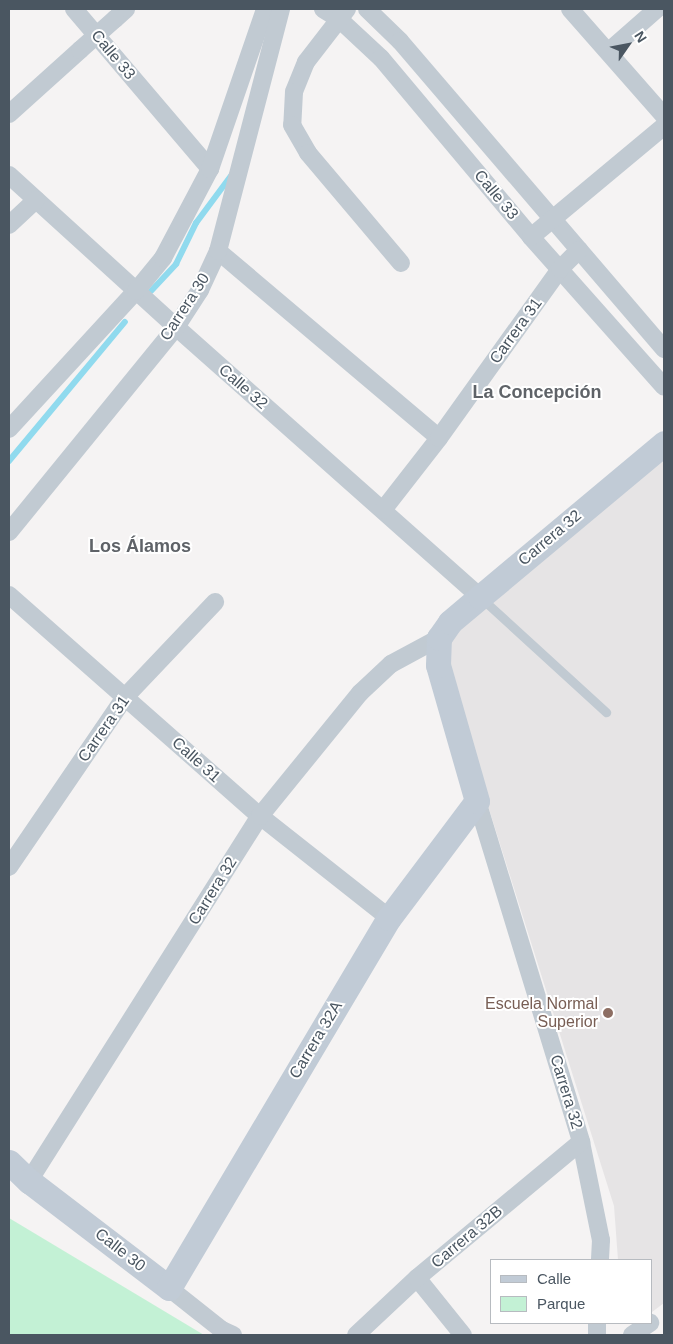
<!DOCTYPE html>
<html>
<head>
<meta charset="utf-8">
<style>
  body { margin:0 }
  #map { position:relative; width:673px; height:1344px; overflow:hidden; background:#f5f3f3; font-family:Arial,sans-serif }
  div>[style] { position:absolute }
  .education>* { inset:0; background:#e6e4e5 }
  .green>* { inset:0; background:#c3f1d5 }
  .stream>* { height:6px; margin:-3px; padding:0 3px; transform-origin:3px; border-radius:3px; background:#90daee }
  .lane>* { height:9px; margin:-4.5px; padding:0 4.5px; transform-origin:4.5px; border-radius:4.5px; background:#c1cad2 }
  .street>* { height:18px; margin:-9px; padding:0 9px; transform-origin:9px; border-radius:9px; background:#c1cad2 }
  .secondary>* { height:25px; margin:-12.5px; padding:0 12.5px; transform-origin:12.5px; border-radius:12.5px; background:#c1cbd6 }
  .street-bridge>* { height:18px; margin:-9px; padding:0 9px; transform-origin:9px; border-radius:9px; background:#c1cad2 }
  .dots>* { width:14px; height:14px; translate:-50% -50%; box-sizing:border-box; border:2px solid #fff; border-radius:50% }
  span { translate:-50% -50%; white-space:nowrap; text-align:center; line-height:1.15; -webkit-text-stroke:4px #fff; paint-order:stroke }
  .street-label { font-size:16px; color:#4a5661 }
  .education-label { font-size:16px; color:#785e54 }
  .right { translate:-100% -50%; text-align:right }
  .neighbourhood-label { font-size:18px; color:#5f6368; font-weight:700 }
  .frame { position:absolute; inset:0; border:10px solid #4a5661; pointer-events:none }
  .legend { position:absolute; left:490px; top:1259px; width:162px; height:65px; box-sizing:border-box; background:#fff; border:1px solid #b7bbc0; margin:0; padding:6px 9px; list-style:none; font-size:15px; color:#4a5661 }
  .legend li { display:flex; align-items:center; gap:10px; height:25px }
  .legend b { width:25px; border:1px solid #b7bbc0 }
  .north { position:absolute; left:603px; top:20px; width:50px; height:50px; -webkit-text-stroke:4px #fff; paint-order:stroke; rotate:57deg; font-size:14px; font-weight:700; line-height:20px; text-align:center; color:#4a5661 }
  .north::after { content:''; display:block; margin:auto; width:18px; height:22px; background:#4a5661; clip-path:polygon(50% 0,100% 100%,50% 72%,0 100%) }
</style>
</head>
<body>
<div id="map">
  <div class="education">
    <div style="clip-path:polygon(664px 456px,664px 1303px,652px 1312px,652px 1260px,618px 1260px,614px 1206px,444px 666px,448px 631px)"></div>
  </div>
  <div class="green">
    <div style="clip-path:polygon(9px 1218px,204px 1335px,9px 1335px)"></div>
  </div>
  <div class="stream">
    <div style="left:151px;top:291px;width:37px;rotate:-47deg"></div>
    <div style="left:176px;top:264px;width:46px;rotate:-64deg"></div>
    <div style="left:196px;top:223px;width:62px;rotate:-53.5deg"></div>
    <div style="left:9px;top:461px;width:181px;rotate:-50.2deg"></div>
  </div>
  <div class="lane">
    <div style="left:480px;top:597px;width:171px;rotate:42.4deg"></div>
  </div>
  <div class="street">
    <div style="left:74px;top:9px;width:210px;rotate:49.6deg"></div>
    <div style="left:323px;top:9px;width:19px;rotate:32deg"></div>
    <div style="left:339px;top:19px;width:57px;rotate:42.9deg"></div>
    <div style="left:381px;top:58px;width:234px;rotate:50deg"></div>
    <div style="left:531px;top:237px;width:200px;rotate:48.4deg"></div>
    <div style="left:347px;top:9px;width:67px;rotate:127.7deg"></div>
    <div style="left:306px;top:62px;width:32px;rotate:112deg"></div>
    <div style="left:294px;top:92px;width:33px;rotate:93deg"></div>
    <div style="left:292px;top:125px;width:32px;rotate:60deg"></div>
    <div style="left:308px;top:153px;width:144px;rotate:49.8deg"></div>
    <div style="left:367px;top:9px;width:46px;rotate:44.1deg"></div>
    <div style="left:400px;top:41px;width:406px;rotate:49.4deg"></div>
    <div style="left:570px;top:9px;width:142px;rotate:48.7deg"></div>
    <div style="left:115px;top:19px;width:15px;rotate:-42deg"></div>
    <div style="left:609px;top:51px;width:64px;rotate:-41.2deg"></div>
    <div style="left:9px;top:114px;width:96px;rotate:-42deg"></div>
    <div style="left:9px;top:175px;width:226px;rotate:42.3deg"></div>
    <div style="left:176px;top:327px;width:407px;rotate:41.6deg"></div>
    <div style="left:9px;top:225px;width:37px;rotate:-43deg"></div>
    <div style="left:531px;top:237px;width:173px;rotate:-39.8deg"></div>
    <div style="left:218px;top:251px;width:289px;rotate:40.2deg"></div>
    <div style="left:9px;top:429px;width:188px;rotate:-47.4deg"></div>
    <div style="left:136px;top:291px;width:43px;rotate:-50.7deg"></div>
    <div style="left:163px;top:258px;width:101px;rotate:-62.2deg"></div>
    <div style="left:210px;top:169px;width:169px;rotate:-71deg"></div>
    <div style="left:383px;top:510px;width:91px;rotate:-52.1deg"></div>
    <div style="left:439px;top:438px;width:208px;rotate:-54.4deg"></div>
    <div style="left:560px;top:269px;width:27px;rotate:-45deg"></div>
    <div style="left:9px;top:532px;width:264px;rotate:-50.8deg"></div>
    <div style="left:176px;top:327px;width:44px;rotate:-57deg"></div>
    <div style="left:200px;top:290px;width:43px;rotate:-65.2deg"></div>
    <div style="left:218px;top:251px;width:250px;rotate:-75.4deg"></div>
    <div style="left:9px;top:595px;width:334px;rotate:41.4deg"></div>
    <div style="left:260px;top:816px;width:164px;rotate:38.3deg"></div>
    <div style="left:477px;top:801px;width:357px;rotate:73deg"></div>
    <div style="left:581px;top:1142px;width:100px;rotate:78.5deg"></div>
    <div style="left:601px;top:1240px;width:20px;rotate:93deg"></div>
    <div style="left:9px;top:867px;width:206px;rotate:-55.7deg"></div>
    <div style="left:125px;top:697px;width:131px;rotate:-46.5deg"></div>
    <div style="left:29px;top:1181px;width:432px;rotate:-57.7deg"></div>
    <div style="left:260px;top:816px;width:159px;rotate:-50.9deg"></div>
    <div style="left:360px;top:693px;width:42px;rotate:-43.1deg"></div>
    <div style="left:391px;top:664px;width:55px;rotate:-28.4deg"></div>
    <div style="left:417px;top:1278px;width:73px;rotate:51.1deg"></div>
    <div style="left:169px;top:1288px;width:68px;rotate:38.4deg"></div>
    <div style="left:222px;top:1330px;width:12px;rotate:24deg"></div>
    <div style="left:356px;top:1335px;width:83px;rotate:-43.1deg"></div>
    <div style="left:417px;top:1278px;width:213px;rotate:-39.7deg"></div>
    <div style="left:597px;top:1335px;width:12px;rotate:-90deg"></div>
    <div style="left:632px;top:1335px;width:22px;rotate:-34deg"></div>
  </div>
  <div class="secondary">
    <div style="left:9px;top:1162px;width:28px;rotate:44deg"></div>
    <div style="left:29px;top:1181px;width:176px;rotate:37.4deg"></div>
    <div style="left:169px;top:1288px;width:430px;rotate:-59.3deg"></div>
    <div style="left:389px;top:918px;width:146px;rotate:-53.1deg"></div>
    <div style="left:477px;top:801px;width:141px;rotate:-106deg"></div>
    <div style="left:438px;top:665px;width:27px;rotate:-88deg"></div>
    <div style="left:439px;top:638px;width:19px;rotate:-55deg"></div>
    <div style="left:450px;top:622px;width:39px;rotate:-40deg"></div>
    <div style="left:480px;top:597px;width:240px;rotate:-39.9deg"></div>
  </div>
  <div class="street-bridge">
    <div style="left:80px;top:50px;width:47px;rotate:-41.5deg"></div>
  </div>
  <div class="dots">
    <div style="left:608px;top:1013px;background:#8d6e63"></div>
  </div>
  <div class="street-label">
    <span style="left:113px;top:55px;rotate:50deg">Calle 33</span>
    <span style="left:496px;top:195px;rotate:50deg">Calle 33</span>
    <span style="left:185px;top:307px;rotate:-57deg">Carrera 30</span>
    <span style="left:516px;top:331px;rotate:-54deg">Carrera 31</span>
    <span style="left:243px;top:387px;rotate:41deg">Calle 32</span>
    <span style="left:550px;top:538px;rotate:-40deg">Carrera 32</span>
    <span style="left:104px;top:729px;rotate:-55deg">Carrera 31</span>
    <span style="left:196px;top:760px;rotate:42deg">Calle 31</span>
    <span style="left:213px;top:891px;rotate:-58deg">Carrera 32</span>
    <span style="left:316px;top:1040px;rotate:-59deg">Carrera 32A</span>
    <span style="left:566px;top:1092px;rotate:73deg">Carrera 32</span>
    <span style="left:467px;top:1237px;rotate:-40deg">Carrera 32B</span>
    <span style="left:120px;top:1250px;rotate:38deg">Calle 30</span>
  </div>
  <div class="education-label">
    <span class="right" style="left:598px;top:1013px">Escuela Normal<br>Superior</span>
  </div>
  <div class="neighbourhood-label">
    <span style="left:537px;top:392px">La Concepción</span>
    <span style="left:140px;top:546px">Los Álamos</span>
  </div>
  <div class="frame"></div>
  <ul class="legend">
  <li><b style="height:6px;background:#c1cbd6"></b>Calle</li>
  <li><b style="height:14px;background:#c3f1d5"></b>Parque</li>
  </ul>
  <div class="north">N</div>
</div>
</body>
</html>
